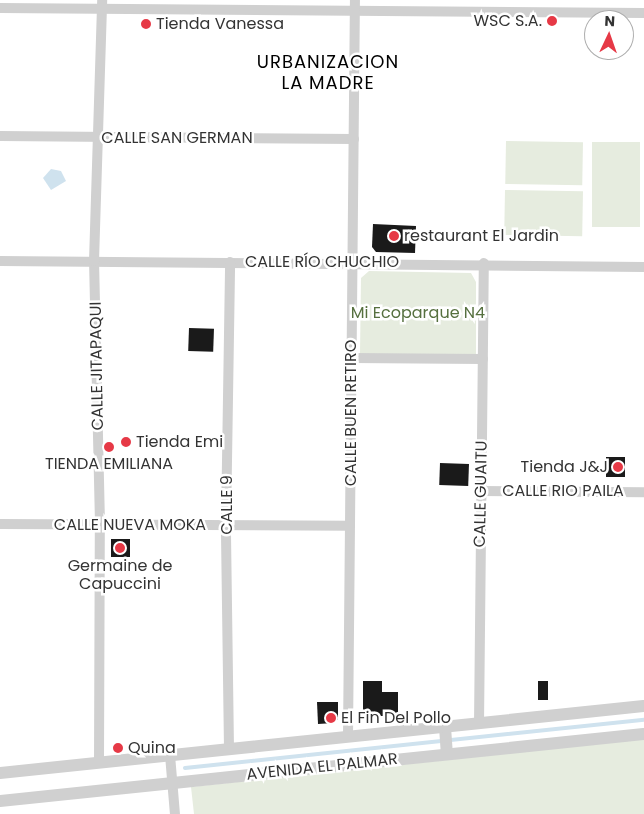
<!DOCTYPE html>
<html>
<head>
<meta charset="utf-8">
<style>
  body { margin:0 }
  #map { position:relative; width:644px; height:814px; overflow:hidden; background:#fff; font-family:Poppins,sans-serif }
  div>[style] { position:absolute }
  .green>* { inset:0; background:#e6ecdf; transform-origin:0 0 }
  .water>* { inset:0; background:#cfe2ee }
  .stream>* { height:4px; margin:-2px; padding:0 2px; transform-origin:2px; border-radius:2px; background:#cfe2ee }
  .building>* { inset:0; background:#1a1a1a; transform-origin:0 0 }
  .minor>* { height:10px; margin:-5px; padding:0 5px; transform-origin:5px; border-radius:5px; background:#d0d0d0 }
  .tertiary>* { height:12px; margin:-6px; padding:0 6px; transform-origin:6px; border-radius:6px; background:#d0d0d0 }
  .dots>* { width:14px; height:14px; translate:-50% -50%; box-sizing:border-box; border:2px solid #fff; border-radius:50% }
  span { translate:-50% -50%; white-space:nowrap; text-align:center; line-height:1.15; -webkit-text-stroke:5px #fff; paint-order:stroke }
  .poi-label { font-size:16px; color:#333 }
  .right { translate:-100% -50%; text-align:right }
  .left { translate:0 -50%; text-align:left }
  .street-label { font-size:16px; color:#333 }
  .park-label { font-size:16px; color:#56703f }
  .neighbourhood-label { font-size:18px; color:#000; letter-spacing:1px }
  .north { position:absolute; left:584px; top:10px; width:50px; height:50px; box-sizing:border-box; background:#fff; border:1px solid #adadad; border-radius:50%; rotate:3deg; font-size:14px; font-weight:700; line-height:20px; text-align:center; color:#333 }
  .north::after { content:''; display:block; margin:auto; width:18px; height:22px; background:#e63946; clip-path:polygon(50% 0,100% 100%,50% 72%,0 100%) }
</style>
</head>
<body>
<div id="map">
  <div class="green">
    <div style="left:506px;top:141px;width:77px;height:43px;rotate:1deg"></div>
    <div style="left:592px;top:142px;width:48px;height:85px"></div>
    <div style="left:505px;top:190px;width:78px;height:45px;rotate:1deg"></div>
    <div style="clip-path:polygon(369px 271px,471px 273px,476px 282px,476px 355px,360px 354px,361px 278px)"></div>
    <div style="clip-path:polygon(644px 739px,644px 814px,194px 814px,191px 787px)"></div>
  </div>
  <div class="water">
    <div style="clip-path:polygon(51px 169px,61px 171px,66px 181px,51px 190px,43px 178px)"></div>
  </div>
  <div class="stream">
    <div style="left:185px;top:768px;width:462px;rotate:-6deg"></div>
  </div>
  <div class="building">
    <div style="clip-path:polygon(373px 224px,416px 226px,415px 253px,376px 252px,372px 247px)"></div>
    <div style="left:189px;top:328px;width:25px;height:23px;rotate:2deg"></div>
    <div style="left:606px;top:457px;width:19px;height:20px"></div>
    <div style="left:440px;top:463px;width:29px;height:22px;rotate:2deg"></div>
    <div style="left:111px;top:539px;width:19px;height:18px"></div>
    <div style="clip-path:polygon(363px 681px,382px 681px,382px 692px,398px 692px,398px 716px,370px 716px,363px 711px)"></div>
    <div style="left:538px;top:681px;width:10px;height:19px"></div>
    <div style="clip-path:polygon(317px 702px,338px 702px,338px 719px,334px 723px,318px 724px)"></div>
  </div>
  <div class="minor">
    <div style="left:0;top:8px;width:644px;rotate:0.44deg"></div>
    <div style="left:0;top:136px;width:354px;rotate:0.5deg"></div>
    <div style="left:0;top:261px;width:644px;rotate:0.53deg"></div>
    <div style="left:352px;top:358px;width:131px;rotate:0.4deg"></div>
    <div style="left:481px;top:491px;width:163px;rotate:0.4deg"></div>
    <div style="left:0;top:524px;width:350px;rotate:0.3deg"></div>
    <div style="left:479px;top:724px;width:461px;rotate:-89.4deg"></div>
    <div style="left:348px;top:736px;width:736px;rotate:-89.46deg"></div>
    <div style="left:229px;top:749px;width:224px;rotate:-90.8deg"></div>
    <div style="left:226px;top:525px;width:263px;rotate:-89.1deg"></div>
    <div style="left:170px;top:755px;width:59px;rotate:85.2deg"></div>
    <div style="left:99px;top:762px;width:238px;rotate:-89.8deg"></div>
    <div style="left:100px;top:524px;width:263px;rotate:-91.3deg"></div>
    <div style="left:94px;top:261px;width:261px;rotate:-88.2deg"></div>
  </div>
  <div class="tertiary">
    <div style="left:445px;top:727px;width:26px;rotate:86deg"></div>
    <div style="left:0;top:773px;width:647px;rotate:-5.94deg"></div>
    <div style="left:0;top:801px;width:647px;rotate:-5.94deg"></div>
  </div>
  <div class="dots">
    <div style="left:552px;top:21px;background:#e63946"></div>
    <div style="left:146px;top:24px;background:#e63946"></div>
    <div style="left:394px;top:236px;background:#e63946"></div>
    <div style="left:126px;top:442px;background:#e63946"></div>
    <div style="left:109px;top:447px;background:#e63946"></div>
    <div style="left:618px;top:467px;background:#e63946"></div>
    <div style="left:120px;top:548px;background:#e63946"></div>
    <div style="left:331px;top:718px;background:#e63946"></div>
    <div style="left:118px;top:748px;background:#e63946"></div>
  </div>
  <div class="poi-label">
    <span class="right" style="left:542px;top:21px">WSC S.A.</span>
    <span class="left" style="left:156px;top:24px">Tienda Vanessa</span>
    <span class="left" style="left:404px;top:236px">restaurant El Jardin</span>
    <span class="left" style="left:136px;top:442px">Tienda Emi</span>
    <span style="left:109px;top:464px">TIENDA EMILIANA</span>
    <span class="right" style="left:608px;top:467px">Tienda J&amp;J</span>
    <span style="left:120px;top:575px">Germaine de<br>Capuccini</span>
    <span class="left" style="left:341px;top:718px">El Fin Del Pollo</span>
    <span class="left" style="left:128px;top:748px">Quina</span>
  </div>
  <div class="street-label">
    <span style="left:177px;top:138px">CALLE SAN GERMAN</span>
    <span style="left:322px;top:262px">CALLE RÍO CHUCHIO</span>
    <span style="left:97px;top:366px;rotate:-91deg">CALLE JITAPAQUI</span>
    <span style="left:351px;top:413px;rotate:-90deg">CALLE BUEN RETIRO</span>
    <span style="left:563px;top:491px">CALLE RIO PAILA</span>
    <span style="left:481px;top:494px;rotate:-89deg">CALLE GUAITU</span>
    <span style="left:227px;top:505px;rotate:-90deg">CALLE 9</span>
    <span style="left:130px;top:525px">CALLE NUEVA MOKA</span>
    <span style="left:322px;top:767px;rotate:-6deg">AVENIDA EL PALMAR</span>
  </div>
  <div class="park-label">
    <span style="left:418px;top:313px">Mi Ecoparque N4</span>
  </div>
  <div class="neighbourhood-label">
    <span style="left:328px;top:73px">URBANIZACION<br>LA MADRE</span>
  </div>
  <div class="north">N</div>
</div>
</body>
</html>
